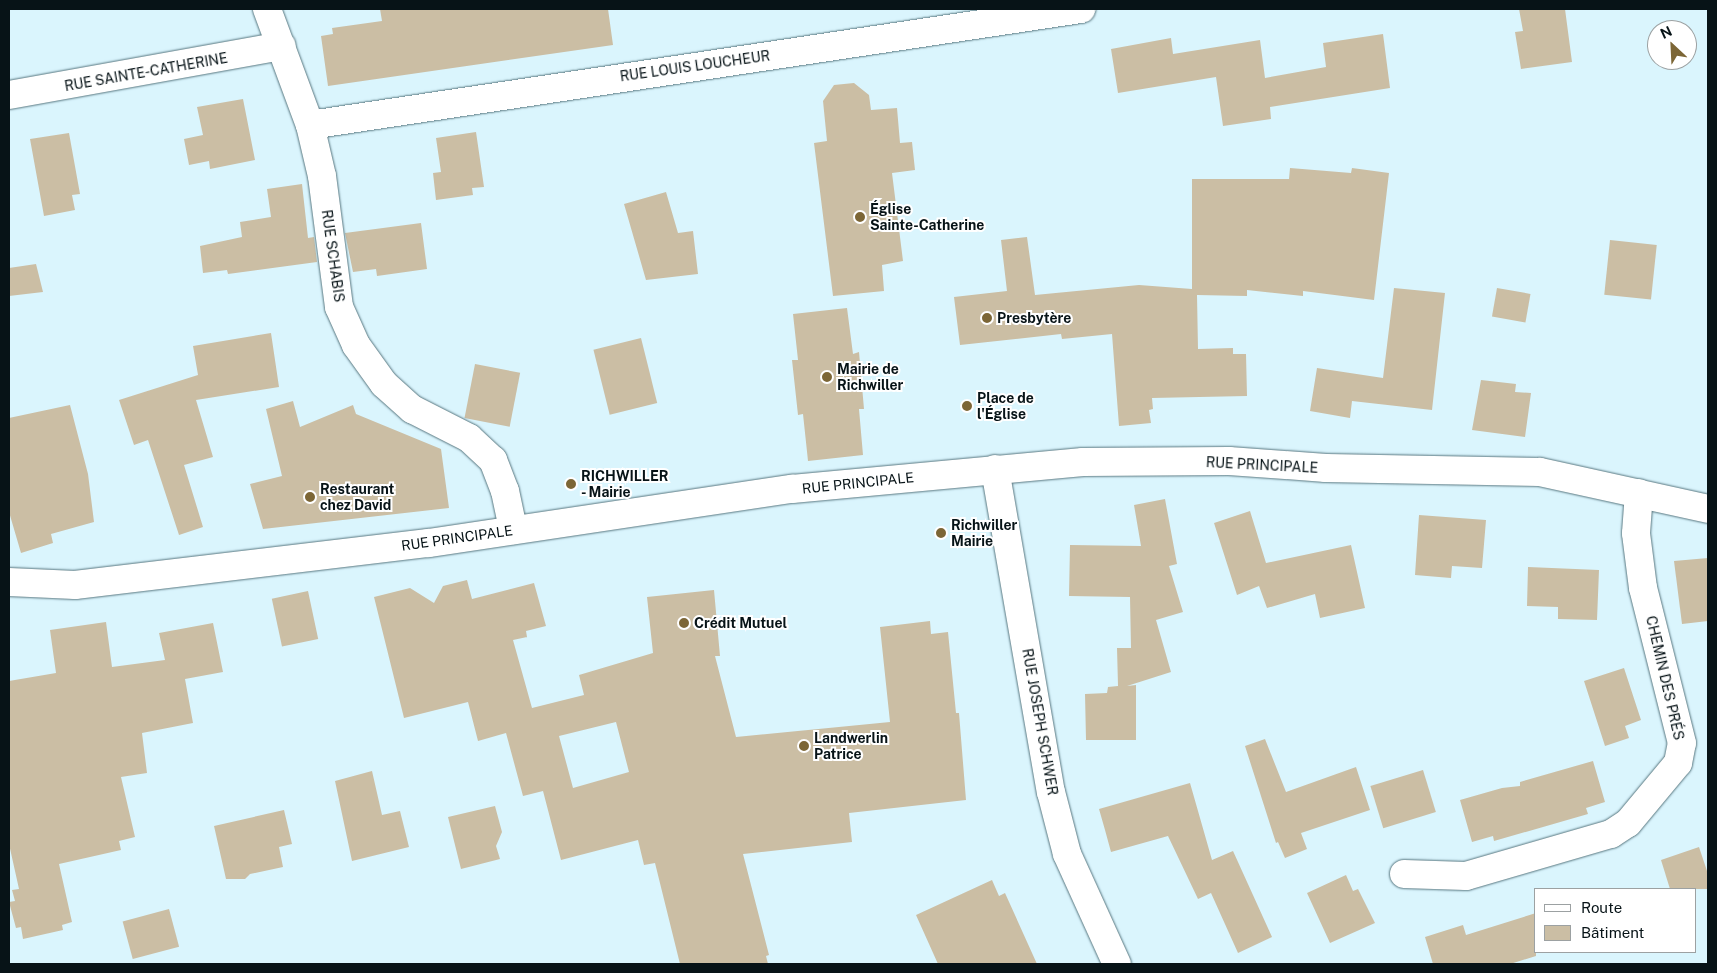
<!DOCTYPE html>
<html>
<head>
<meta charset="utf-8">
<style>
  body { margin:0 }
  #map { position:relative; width:1717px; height:973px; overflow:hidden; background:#daf5fd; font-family:"Public Sans",sans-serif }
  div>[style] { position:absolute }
  .building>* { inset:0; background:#cbbea4; transform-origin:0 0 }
  .roads { filter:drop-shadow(0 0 1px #587780) drop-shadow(0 0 1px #587780) }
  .minor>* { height:28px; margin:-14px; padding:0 14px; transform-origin:14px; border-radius:14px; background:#fff }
  .major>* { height:28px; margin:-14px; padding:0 14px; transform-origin:14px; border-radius:14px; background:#fff }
  .dots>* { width:14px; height:14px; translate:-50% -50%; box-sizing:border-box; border:2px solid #fff; border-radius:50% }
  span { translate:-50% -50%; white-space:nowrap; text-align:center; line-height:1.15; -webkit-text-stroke:4px #fff; paint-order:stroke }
  .street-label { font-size:14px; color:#071317 }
  .poi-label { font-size:14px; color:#071317; font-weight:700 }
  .left { translate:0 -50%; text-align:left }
  .frame { position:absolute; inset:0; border:10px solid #071317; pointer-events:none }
  .legend { position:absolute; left:1534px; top:888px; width:162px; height:65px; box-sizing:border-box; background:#fff; border:1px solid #9ca1a2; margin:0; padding:6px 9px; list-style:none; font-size:15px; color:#071317 }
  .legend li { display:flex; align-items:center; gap:10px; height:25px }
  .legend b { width:25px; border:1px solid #9ca1a2 }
  .north { position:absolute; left:1647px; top:20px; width:50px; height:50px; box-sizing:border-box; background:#fff; border:1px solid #9ca1a2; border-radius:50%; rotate:335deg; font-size:14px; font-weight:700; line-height:20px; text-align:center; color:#071317 }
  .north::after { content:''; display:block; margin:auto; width:18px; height:22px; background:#7c6636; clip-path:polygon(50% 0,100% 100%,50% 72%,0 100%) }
</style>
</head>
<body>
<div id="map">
  <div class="building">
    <div style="clip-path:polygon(380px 9px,608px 9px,613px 45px,328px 86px,321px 36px,333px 34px,332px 28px,382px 21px)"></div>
    <div style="clip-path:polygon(1519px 9px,1565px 9px,1572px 62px,1521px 69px,1515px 32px,1523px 31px)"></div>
    <div style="clip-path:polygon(1383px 34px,1390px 88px,1270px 107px,1271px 119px,1223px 126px,1216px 77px,1118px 93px,1111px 49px,1171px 38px,1173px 54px,1260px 40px,1265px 78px,1326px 67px,1323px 43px)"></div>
    <div style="clip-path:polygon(854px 83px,869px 95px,871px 110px,897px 108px,900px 143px,912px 142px,915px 170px,892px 173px,903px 261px,882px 265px,884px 291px,833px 296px,814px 143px,827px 141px,823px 101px,834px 85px)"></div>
    <div style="clip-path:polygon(243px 99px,255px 160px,210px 169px,209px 161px,189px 165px,184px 139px,203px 135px,197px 107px)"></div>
    <div style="clip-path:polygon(476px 132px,484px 187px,472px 188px,473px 195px,436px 200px,433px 173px,441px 172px,436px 138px)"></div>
    <div style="clip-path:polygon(69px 133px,80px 194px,72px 195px,75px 210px,44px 216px,30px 139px)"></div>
    <div style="clip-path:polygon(1290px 168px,1351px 173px,1352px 168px,1389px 173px,1374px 300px,1303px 291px,1303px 296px,1247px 290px,1247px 296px,1197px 295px,1198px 349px,1233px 348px,1233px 354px,1246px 354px,1247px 396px,1152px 398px,1153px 409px,1149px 410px,1151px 423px,1119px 426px,1112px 334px,1062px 339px,1061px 334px,960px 345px,954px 297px,1007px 291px,1001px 240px,1027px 237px,1035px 295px,1139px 285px,1192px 289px,1192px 179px,1289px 179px)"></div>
    <div style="clip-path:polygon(302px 184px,308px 238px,314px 237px,317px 262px,228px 274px,227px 270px,203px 273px,200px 246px,242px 237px,240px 222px,271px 217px,267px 189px)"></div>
    <div style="clip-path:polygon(666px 192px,678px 233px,693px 231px,698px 274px,646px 280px,624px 204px)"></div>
    <div style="clip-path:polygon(421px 223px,427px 269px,377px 276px,376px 269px,353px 272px,345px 233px)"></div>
    <div style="left:1610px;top:240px;width:47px;height:55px;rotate:6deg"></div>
    <div style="clip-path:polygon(36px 264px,43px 292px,9px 296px,9px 268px)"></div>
    <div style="clip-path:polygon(1394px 288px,1445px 293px,1432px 410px,1352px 401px,1350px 418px,1310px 411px,1317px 368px,1383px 378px)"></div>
    <div style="left:1497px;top:288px;width:34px;height:29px;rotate:10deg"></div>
    <div style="clip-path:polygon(847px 308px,853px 354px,859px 352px,864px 409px,859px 409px,863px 455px,808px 461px,803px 414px,798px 415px,792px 360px,798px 360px,793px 314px)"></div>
    <div style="clip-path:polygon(271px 333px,279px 387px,196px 400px,213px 457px,184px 465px,203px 527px,179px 535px,148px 440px,134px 445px,119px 400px,198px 375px,193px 346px)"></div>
    <div style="left:641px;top:338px;width:67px;height:49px;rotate:76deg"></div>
    <div style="left:475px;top:364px;width:46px;height:55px;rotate:11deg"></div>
    <div style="clip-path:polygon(1481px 380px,1516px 384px,1515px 392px,1531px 393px,1525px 437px,1472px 430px)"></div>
    <div style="clip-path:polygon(293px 401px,300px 427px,353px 405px,356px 414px,441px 449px,449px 508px,263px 529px,250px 484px,282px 476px,266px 409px)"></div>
    <div style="clip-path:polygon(70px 405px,88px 474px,94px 522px,51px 534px,53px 543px,21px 553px,9px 512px,9px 418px)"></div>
    <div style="clip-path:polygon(1165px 499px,1177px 564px,1169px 566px,1183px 612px,1156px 620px,1171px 672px,1127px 686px,1136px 685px,1136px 740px,1086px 740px,1085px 694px,1107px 693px,1108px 687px,1118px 686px,1117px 648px,1131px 648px,1130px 597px,1069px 596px,1070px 545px,1141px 546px,1134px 505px)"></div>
    <div style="clip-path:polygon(1250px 511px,1266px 563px,1351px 545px,1365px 608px,1320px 618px,1315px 594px,1267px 608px,1259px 586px,1237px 595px,1214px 523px)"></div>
    <div style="clip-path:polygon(1419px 515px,1486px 520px,1482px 568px,1452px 566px,1451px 578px,1415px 575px)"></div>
    <div style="clip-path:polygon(1708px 558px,1708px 621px,1682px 624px,1674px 561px)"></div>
    <div style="clip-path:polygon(1528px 567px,1599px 570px,1597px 620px,1558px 619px,1558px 607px,1527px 606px)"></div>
    <div style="clip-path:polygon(evenodd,467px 580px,472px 599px,534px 583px,546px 626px,526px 631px,527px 637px,513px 640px,532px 708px,584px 695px,579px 675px,653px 653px,647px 597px,714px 590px,720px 656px,715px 656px,736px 737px,890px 722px,880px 627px,930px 621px,931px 634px,948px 632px,956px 713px,959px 713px,966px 800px,849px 813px,852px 842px,743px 854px,769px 955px,766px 956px,768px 964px,680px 964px,655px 863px,644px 865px,638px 840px,561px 860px,543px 791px,523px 796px,506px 733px,478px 741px,468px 702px,404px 718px,374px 597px,410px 588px,434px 603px,443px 586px,467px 580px,616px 722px,629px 772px,573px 788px,559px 736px,616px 722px)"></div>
    <div style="left:308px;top:591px;width:49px;height:37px;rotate:78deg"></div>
    <div style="clip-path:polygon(106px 622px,112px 667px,165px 660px,159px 633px,213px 623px,223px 672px,185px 679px,193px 723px,142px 733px,147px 773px,121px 777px,135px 837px,119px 841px,121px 850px,59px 864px,72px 922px,62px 925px,63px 930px,23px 939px,21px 927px,16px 928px,9px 902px,15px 901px,12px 890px,19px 889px,9px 844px,9px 681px,56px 673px,50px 630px)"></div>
    <div style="clip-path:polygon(1624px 668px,1641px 720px,1625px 726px,1629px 738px,1605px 746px,1584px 681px)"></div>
    <div style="clip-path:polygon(1265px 739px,1286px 792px,1356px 767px,1370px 810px,1301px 833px,1307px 849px,1285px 858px,1278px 842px,1276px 843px,1245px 746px)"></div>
    <div style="clip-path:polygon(1593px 761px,1605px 802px,1586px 808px,1588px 814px,1494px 841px,1493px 836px,1472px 842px,1460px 800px,1502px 788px,1520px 786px,1520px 782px)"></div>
    <div style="left:1423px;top:770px;width:44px;height:55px;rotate:73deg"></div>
    <div style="clip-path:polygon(372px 771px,382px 815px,400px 811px,409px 847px,352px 861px,335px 781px)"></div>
    <div style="clip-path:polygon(1190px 783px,1212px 860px,1233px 851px,1272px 937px,1238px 953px,1211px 893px,1198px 899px,1168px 836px,1111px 852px,1105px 830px,1099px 809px)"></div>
    <div style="clip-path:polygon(495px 806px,502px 832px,496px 846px,500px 859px,461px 869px,448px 817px)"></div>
    <div style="clip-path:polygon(284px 810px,292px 844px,279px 847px,283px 867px,250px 874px,245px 879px,226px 879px,214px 826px)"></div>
    <div style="clip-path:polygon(1699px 847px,1708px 874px,1708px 889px,1670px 889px,1661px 860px)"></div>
    <div style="clip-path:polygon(1346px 875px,1353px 891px,1358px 889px,1375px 923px,1330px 943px,1307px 893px)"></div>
    <div style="clip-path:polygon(992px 880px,999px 896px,1005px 893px,1037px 964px,938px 964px,916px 915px)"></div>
    <div style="left:169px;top:909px;width:39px;height:48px;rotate:75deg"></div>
    <div style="clip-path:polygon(1536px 913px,1536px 956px,1510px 964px,1433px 964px,1425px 937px,1463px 925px,1466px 935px)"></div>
  </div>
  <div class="roads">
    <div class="minor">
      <div style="left:267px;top:9px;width:124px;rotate:69.7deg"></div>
      <div style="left:310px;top:125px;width:52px;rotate:76.8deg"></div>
      <div style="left:322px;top:176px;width:132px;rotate:82.6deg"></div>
      <div style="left:339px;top:307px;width:42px;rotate:65.9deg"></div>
      <div style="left:356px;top:345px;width:48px;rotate:54.3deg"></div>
      <div style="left:384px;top:384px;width:38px;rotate:42deg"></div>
      <div style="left:412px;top:409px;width:64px;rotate:27deg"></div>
      <div style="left:469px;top:438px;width:33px;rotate:43deg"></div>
      <div style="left:493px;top:460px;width:33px;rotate:69deg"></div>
      <div style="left:505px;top:491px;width:40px;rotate:78deg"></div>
      <div style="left:9px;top:95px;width:277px;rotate:-10.2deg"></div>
      <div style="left:310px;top:125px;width:780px;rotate:-8.56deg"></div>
      <div style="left:995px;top:469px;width:328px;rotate:80.2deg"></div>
      <div style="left:1051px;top:792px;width:64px;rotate:75.5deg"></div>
      <div style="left:1067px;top:854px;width:121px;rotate:65.6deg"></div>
      <div style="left:1404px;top:874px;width:62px;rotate:1.8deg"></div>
      <div style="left:1466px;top:876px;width:151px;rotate:-16.2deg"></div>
      <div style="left:1611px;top:834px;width:20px;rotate:-33deg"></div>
      <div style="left:1628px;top:823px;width:78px;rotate:-50.2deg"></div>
      <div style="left:1678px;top:763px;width:20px;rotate:-79deg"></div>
      <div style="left:1682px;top:743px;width:160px;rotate:-104.1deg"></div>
      <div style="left:1643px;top:588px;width:55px;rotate:-97.3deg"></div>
      <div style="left:1636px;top:533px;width:40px;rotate:-85.7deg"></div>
    </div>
    <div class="major">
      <div style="left:9px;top:582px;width:66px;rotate:2.6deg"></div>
      <div style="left:75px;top:585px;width:356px;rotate:-6.8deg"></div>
      <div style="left:429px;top:543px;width:367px;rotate:-8.5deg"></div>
      <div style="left:792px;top:489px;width:292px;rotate:-5.3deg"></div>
      <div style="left:1083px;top:462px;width:146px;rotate:-0.4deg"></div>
      <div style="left:1229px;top:461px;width:97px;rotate:4.1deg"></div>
      <div style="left:1326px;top:468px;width:214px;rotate:1.1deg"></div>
      <div style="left:1540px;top:472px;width:172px;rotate:12.4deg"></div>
    </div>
  </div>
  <div class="dots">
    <div style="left:860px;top:217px;background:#7c6636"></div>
    <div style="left:987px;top:318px;background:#7c6636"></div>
    <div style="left:827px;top:377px;background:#7c6636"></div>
    <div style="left:967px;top:406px;background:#7c6636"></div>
    <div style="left:571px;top:484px;background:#7c6636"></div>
    <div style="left:310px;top:497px;background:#7c6636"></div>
    <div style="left:941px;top:533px;background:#7c6636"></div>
    <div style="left:684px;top:623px;background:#7c6636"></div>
    <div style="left:804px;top:746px;background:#7c6636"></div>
  </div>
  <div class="street-label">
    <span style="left:695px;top:66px;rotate:-8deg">RUE LOUIS LOUCHEUR</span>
    <span style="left:146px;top:72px;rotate:-10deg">RUE SAINTE-CATHERINE</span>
    <span style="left:333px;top:256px;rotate:82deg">RUE SCHABIS</span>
    <span style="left:1262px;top:465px;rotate:3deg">RUE PRINCIPALE</span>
    <span style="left:858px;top:483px;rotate:-6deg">RUE PRINCIPALE</span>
    <span style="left:457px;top:538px;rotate:-8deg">RUE PRINCIPALE</span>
    <span style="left:1665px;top:678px;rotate:77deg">CHEMIN DES PRÉS</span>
    <span style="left:1040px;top:722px;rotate:80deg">RUE JOSEPH SCHWER</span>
  </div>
  <div class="poi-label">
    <span class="left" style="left:870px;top:217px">Église<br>Sainte-Catherine</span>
    <span class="left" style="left:997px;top:318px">Presbytère</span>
    <span class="left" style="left:837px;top:377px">Mairie de<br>Richwiller</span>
    <span class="left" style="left:977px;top:406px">Place de<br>l'Église</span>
    <span class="left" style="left:581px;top:484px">RICHWILLER<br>- Mairie</span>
    <span class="left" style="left:320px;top:497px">Restaurant<br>chez David</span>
    <span class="left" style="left:951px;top:533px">Richwiller<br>Mairie</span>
    <span class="left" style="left:694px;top:623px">Crédit Mutuel</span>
    <span class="left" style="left:814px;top:746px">Landwerlin<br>Patrice</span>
  </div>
  <div class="frame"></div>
  <ul class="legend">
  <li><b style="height:6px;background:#fff"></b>Route</li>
  <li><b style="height:14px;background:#cbbea4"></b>Bâtiment</li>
  </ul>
  <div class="north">N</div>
</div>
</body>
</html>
